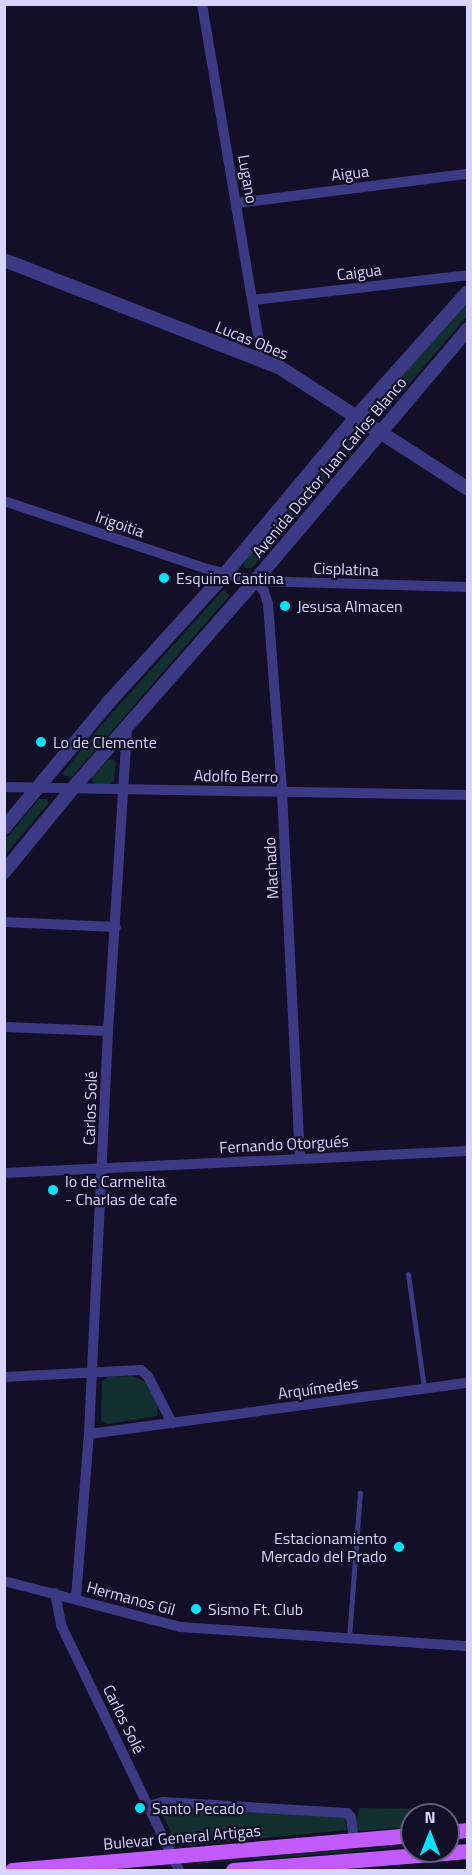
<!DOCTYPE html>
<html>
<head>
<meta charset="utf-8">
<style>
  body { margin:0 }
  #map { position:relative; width:472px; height:1875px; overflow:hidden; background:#130f26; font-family:"Titillium Web",sans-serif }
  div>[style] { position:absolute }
  .green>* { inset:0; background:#12302f }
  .service>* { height:5px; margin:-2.5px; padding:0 2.5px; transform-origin:2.5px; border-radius:2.5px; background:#3d3a85 }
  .minor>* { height:10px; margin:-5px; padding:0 5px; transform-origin:5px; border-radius:5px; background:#3d3a85 }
  .tertiary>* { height:14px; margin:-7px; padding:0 7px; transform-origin:7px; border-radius:7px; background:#3d3a85 }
  .primary>* { height:15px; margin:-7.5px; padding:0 7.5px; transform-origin:7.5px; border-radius:7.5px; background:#c25bff }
  .dots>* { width:16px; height:16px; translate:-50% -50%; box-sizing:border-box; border:3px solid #130f26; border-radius:50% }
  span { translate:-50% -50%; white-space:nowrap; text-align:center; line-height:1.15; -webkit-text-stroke:4.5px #130f26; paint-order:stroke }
  .street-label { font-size:16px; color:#d9d4ff }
  .poi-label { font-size:16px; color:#d9d4ff }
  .left { translate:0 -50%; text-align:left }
  .right { translate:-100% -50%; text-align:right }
  .frame { position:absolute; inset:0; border:6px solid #d9d4ff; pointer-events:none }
  .north { position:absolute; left:400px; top:1803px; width:60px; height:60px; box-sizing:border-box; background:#130f26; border:2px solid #625e7d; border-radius:50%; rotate:0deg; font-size:16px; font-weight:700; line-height:24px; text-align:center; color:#d9d4ff }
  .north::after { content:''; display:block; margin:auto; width:21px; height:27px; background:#00e5ff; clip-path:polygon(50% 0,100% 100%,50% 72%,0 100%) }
</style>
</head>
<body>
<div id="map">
  <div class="green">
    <div style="clip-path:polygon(467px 301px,467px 316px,387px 410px,379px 411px,377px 405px)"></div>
    <div style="clip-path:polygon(353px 435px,359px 435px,360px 441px,252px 568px,245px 568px,244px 562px)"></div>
    <div style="clip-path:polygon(223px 590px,230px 595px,71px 778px,62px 774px,103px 723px)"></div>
    <div style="clip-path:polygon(114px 759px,116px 762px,114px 780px,110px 784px,94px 784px,91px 777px,108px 760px)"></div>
    <div style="clip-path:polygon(39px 799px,47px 799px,48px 804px,5px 855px,5px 839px)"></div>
    <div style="clip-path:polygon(131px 1376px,146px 1382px,158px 1407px,157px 1416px,108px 1424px,101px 1421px,102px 1381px,107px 1377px)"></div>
    <div style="clip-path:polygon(170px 1808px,345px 1816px,347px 1830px,190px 1845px,174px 1837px,161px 1813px)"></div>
    <div style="clip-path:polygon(360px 1808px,426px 1809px,439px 1815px,412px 1815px,412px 1827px,358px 1831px,356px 1820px)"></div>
    <div style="clip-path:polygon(412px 1845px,350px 1852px,196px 1864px,197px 1863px)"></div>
  </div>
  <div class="service">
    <div style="left:408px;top:1274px;width:115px;rotate:82deg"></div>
    <div style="left:349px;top:1638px;width:146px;rotate:-85.7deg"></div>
  </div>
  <div class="minor">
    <div style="left:202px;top:4px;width:361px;rotate:80.4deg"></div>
    <div style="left:237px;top:203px;width:233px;rotate:-7.2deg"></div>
    <div style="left:253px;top:300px;width:216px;rotate:-6.6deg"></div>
    <div style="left:4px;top:501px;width:211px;rotate:18.5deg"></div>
    <div style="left:204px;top:568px;width:53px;rotate:14.3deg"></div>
    <div style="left:255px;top:581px;width:213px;rotate:1.6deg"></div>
    <div style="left:255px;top:581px;width:13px;rotate:48deg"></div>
    <div style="left:264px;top:591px;width:14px;rotate:73deg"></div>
    <div style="left:268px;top:604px;width:189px;rotate:85.7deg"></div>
    <div style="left:282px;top:792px;width:366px;rotate:87.2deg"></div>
    <div style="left:4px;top:787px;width:464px;rotate:1deg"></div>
    <div style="left:4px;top:922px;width:112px;rotate:2.6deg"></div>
    <div style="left:4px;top:1027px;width:104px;rotate:2.2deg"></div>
    <div style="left:4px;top:1173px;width:465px;rotate:-2.7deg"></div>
    <div style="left:4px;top:1377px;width:137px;rotate:-2.9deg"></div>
    <div style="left:141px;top:1370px;width:9px;rotate:41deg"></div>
    <div style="left:148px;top:1376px;width:53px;rotate:62.9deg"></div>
    <div style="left:89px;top:1434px;width:382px;rotate:-7.7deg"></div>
    <div style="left:4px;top:1581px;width:182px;rotate:14.6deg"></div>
    <div style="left:180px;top:1627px;width:289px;rotate:3.8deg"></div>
    <div style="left:55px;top:1593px;width:33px;rotate:79deg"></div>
    <div style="left:61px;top:1625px;width:272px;rotate:64.3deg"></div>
    <div style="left:76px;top:1598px;width:165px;rotate:-85.5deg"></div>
    <div style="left:89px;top:1434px;width:403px;rotate:-87.3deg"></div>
    <div style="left:108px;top:1031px;width:304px;rotate:-86.4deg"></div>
    <div style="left:149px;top:1806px;width:15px;rotate:-16deg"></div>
    <div style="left:163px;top:1802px;width:184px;rotate:3.4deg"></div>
    <div style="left:347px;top:1813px;width:6px;rotate:45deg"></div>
    <div style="left:351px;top:1817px;width:23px;rotate:83deg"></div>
  </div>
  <div class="tertiary">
    <div style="left:4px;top:260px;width:295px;rotate:21.3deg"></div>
    <div style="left:279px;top:367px;width:225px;rotate:32.8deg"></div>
    <div style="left:4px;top:828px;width:163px;rotate:-50.2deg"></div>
    <div style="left:108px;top:703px;width:174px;rotate:-47.8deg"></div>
    <div style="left:225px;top:574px;width:206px;rotate:-50.1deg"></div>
    <div style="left:357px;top:416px;width:166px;rotate:-48.2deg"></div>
    <div style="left:4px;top:872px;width:109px;rotate:-50.6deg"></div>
    <div style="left:73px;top:788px;width:276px;rotate:-48.7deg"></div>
    <div style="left:255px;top:581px;width:330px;rotate:-49.8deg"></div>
  </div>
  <div class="primary">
    <div style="left:448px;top:1832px;width:20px;rotate:-6deg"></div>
    <div style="left:12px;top:1870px;width:402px;rotate:-5deg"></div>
    <div style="left:233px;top:1870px;width:236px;rotate:-4.6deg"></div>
  </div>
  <div class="dots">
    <div style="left:164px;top:578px;background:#00e5ff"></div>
    <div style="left:285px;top:606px;background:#00e5ff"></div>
    <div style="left:41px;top:742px;background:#00e5ff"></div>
    <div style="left:53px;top:1190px;background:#00e5ff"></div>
    <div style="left:399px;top:1547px;background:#00e5ff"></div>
    <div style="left:196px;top:1609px;background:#00e5ff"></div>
    <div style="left:140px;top:1808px;background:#00e5ff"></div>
  </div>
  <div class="street-label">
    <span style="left:350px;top:173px;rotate:-7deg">Aigua</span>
    <span style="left:248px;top:179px;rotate:80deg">Lugano</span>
    <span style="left:359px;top:272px;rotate:-7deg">Caigua</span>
    <span style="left:252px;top:340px;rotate:22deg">Lucas Obes</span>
    <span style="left:329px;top:467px;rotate:-50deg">Avenida Doctor Juan Carlos Blanco</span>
    <span style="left:120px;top:524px;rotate:19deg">Irigoitia</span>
    <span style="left:346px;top:569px;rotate:2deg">Cisplatina</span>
    <span style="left:236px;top:776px;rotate:1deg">Adolfo Berro</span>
    <span style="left:271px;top:868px;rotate:-93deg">Machado</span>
    <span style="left:90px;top:1108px;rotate:-88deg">Carlos Solé</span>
    <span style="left:284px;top:1144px;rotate:-3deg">Fernando Otorgués</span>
    <span style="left:318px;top:1388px;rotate:-8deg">Arquímedes</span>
    <span style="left:131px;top:1598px;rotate:15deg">Hermanos Gil</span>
    <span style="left:124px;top:1719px;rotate:64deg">Carlos Solé</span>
    <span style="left:182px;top:1837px;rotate:-5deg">Bulevar General Artigas</span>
  </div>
  <div class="poi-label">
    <span class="left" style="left:176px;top:578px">Esquina Cantina</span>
    <span class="left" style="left:297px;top:606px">Jesusa Almacen</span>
    <span class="left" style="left:53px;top:742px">Lo de Clemente</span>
    <span class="left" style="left:65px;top:1190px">lo de Carmelita<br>- Charlas de cafe</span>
    <span class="right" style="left:387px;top:1547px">Estacionamiento<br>Mercado del Prado</span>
    <span class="left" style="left:208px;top:1609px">Sismo Ft. Club</span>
    <span class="left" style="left:152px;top:1808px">Santo Pecado</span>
  </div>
  <div class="frame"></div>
  <div class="north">N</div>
</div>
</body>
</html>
